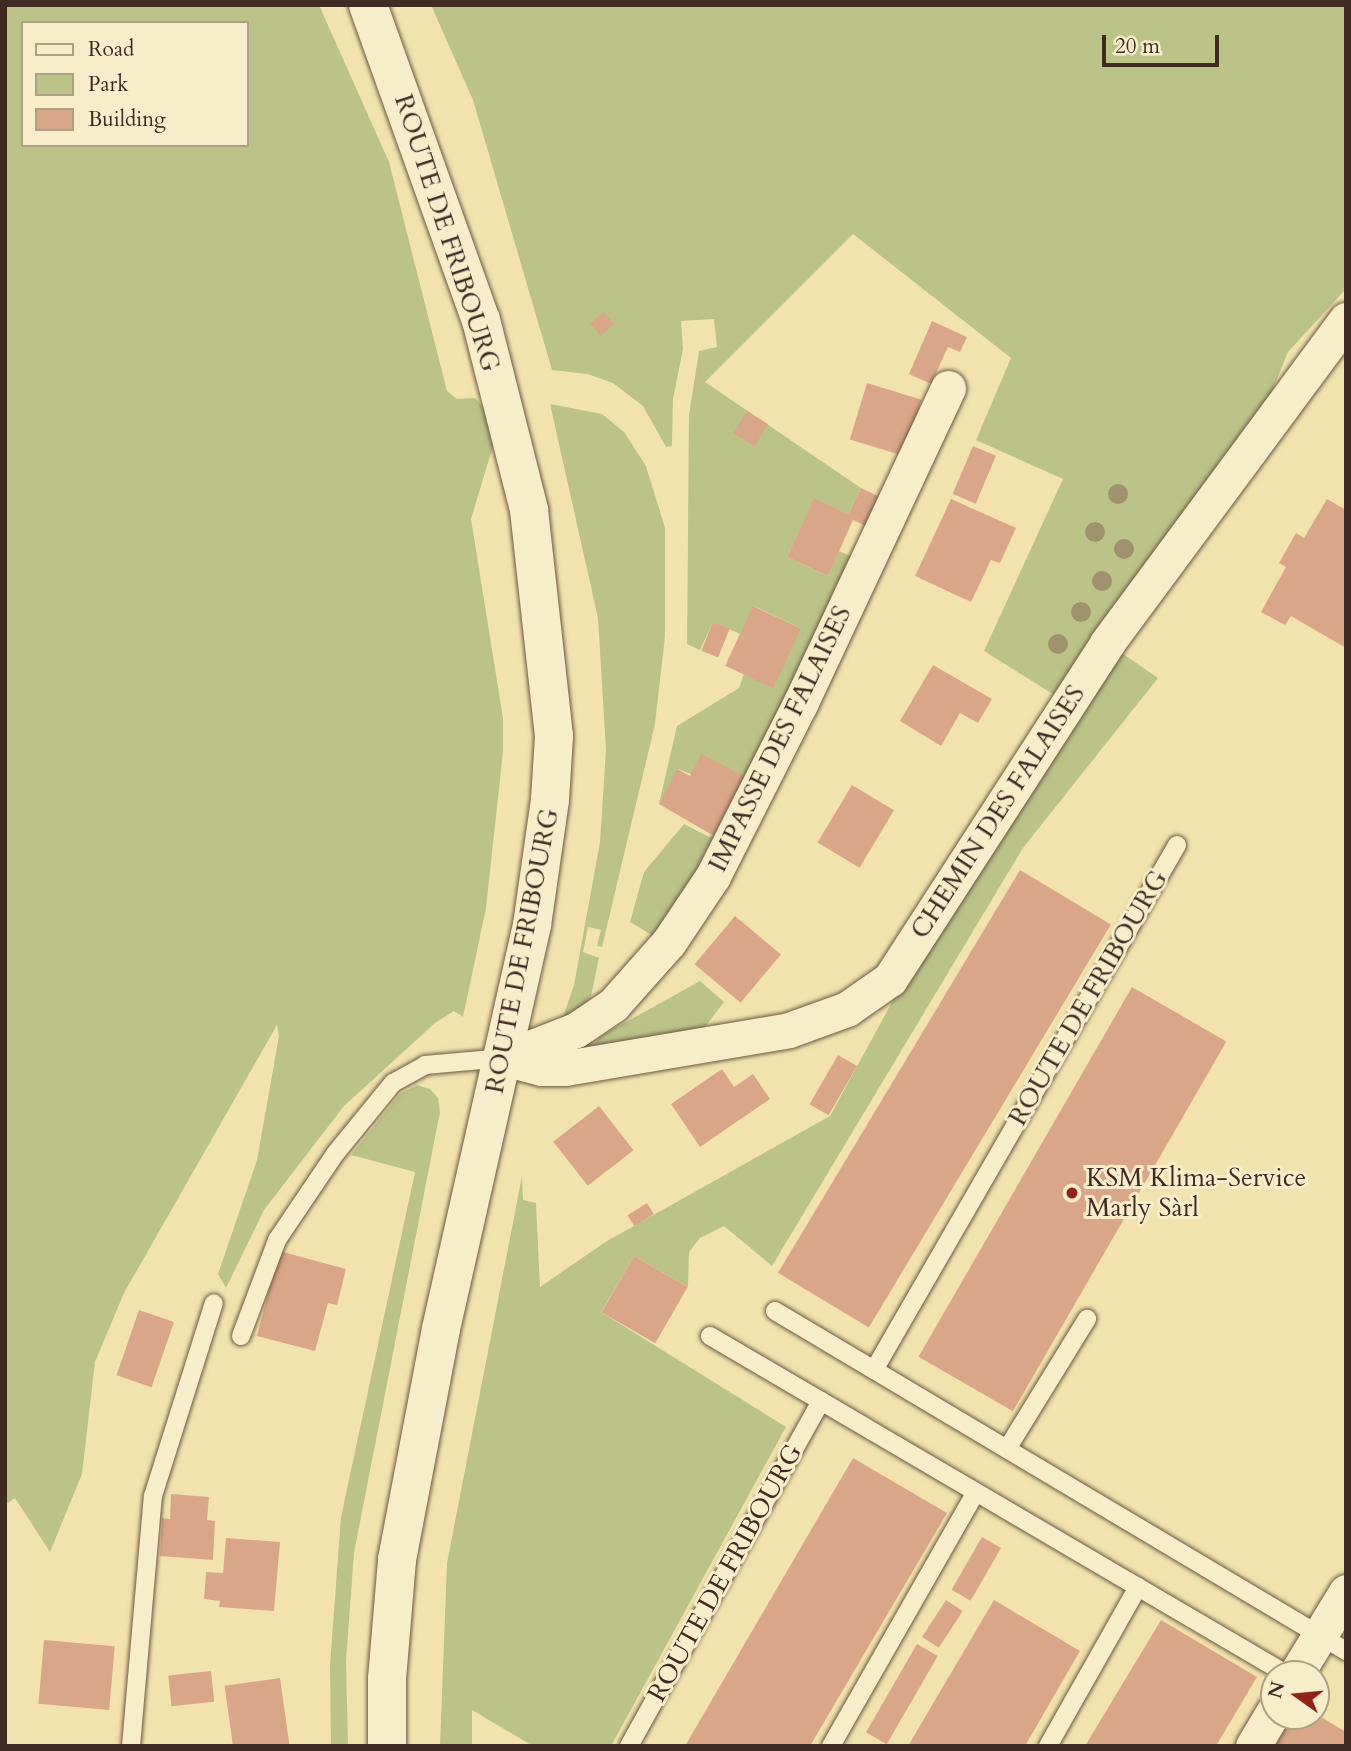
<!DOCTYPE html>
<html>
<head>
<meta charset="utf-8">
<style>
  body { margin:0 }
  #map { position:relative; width:1351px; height:1751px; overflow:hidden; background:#f2e3ae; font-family:Cardo,serif }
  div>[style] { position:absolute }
  .green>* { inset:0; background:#bcc389 }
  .building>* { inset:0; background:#daa68a; transform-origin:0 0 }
  .roads { filter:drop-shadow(0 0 2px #6c5844) drop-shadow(0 0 2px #6c5844) }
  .service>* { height:18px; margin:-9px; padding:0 9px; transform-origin:9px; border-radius:9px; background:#f7edca }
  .minor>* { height:35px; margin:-17.5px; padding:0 17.5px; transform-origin:17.5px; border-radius:17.5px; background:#f7edca }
  .secondary>* { height:38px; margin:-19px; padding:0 19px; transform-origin:19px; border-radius:19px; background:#f7edca }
  .trees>* { width:20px; height:20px; margin:-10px; border-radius:50%; background:#a1926f }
  .dots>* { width:19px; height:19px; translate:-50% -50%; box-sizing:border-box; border:4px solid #f7edca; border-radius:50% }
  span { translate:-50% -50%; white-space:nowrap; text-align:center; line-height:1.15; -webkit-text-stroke:6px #f7edca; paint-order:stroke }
  .street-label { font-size:26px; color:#402a21 }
  .poi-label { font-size:26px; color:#402a21 }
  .left { translate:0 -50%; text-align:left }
  .frame { position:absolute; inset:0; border:7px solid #402a21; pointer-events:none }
  .legend { position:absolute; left:21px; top:21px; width:228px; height:126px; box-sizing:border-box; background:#f7edca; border:2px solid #ae9f86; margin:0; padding:9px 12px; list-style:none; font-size:21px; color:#402a21 }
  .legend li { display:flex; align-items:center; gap:14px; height:35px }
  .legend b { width:35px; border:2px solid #ae9f86 }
  .north { position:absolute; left:1260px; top:1660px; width:70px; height:70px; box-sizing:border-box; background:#f7edca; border:2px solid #ae9f86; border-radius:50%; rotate:285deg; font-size:19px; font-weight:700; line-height:28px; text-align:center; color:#402a21 }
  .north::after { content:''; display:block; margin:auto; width:24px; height:32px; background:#8f2418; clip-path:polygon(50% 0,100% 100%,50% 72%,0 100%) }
  .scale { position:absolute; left:1102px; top:35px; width:117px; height:32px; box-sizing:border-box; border:4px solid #402a21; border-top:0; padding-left:9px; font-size:21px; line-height:24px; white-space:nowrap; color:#402a21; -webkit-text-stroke:5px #f7edca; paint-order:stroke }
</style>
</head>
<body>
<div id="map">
  <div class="green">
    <div style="clip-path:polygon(evenodd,5px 5px,319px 5px,389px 162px,447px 391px,457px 399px,475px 398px,499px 426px,471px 519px,503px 718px,503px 752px,486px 908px,463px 1017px,454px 1011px,435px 1023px,344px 1106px,264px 1210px,226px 1288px,218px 1274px,257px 1160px,279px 1036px,277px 1025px,124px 1293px,95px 1362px,82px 1474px,50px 1552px,15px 1498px,5px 1505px,5px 5px,23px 23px,247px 23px,247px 145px,23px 145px,23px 23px)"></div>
    <div style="clip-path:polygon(431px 5px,1346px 5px,1346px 289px,1288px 352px,1259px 422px,1059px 698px,984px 651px,1063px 479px,976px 440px,1011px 358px,853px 234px,705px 382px,861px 488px,848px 514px,814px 499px,787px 557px,828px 576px,839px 551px,857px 559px,741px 794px,678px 769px,659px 804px,677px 726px,739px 688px,744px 674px,773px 687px,800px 628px,754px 606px,740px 634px,713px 622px,700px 650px,687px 644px,689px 415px,699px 351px,717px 347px,714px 319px,681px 321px,683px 349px,673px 399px,672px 446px,666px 447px,643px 406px,613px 383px,587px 374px,552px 370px,473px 100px)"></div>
    <div style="clip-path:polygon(550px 404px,602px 414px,624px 432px,646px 466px,665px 528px,665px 636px,655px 724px,602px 947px,597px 946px,601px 930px,588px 927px,583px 952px,599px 958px,591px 996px,581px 1013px,562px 1020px,574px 985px,600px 842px,606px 750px,598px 618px)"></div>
    <div style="clip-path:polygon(1116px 649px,1158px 678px,1023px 848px,772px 1266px,724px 1226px,700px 1238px,689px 1252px,688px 1287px,634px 1256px,601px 1312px,786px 1427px,611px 1746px,533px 1746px,472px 1710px,472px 1746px,440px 1746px,447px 1563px,522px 1176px,523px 1200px,536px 1203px,540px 1287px,607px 1241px,830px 1116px,897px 993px)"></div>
    <div style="clip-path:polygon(684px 824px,709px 837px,721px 834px,657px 938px,630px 922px,644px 872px)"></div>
    <div style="clip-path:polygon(700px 981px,724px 1002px,702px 1031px,587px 1053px,601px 1036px)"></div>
    <div style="clip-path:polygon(417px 1085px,430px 1089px,438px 1098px,440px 1112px,354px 1553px,346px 1661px,348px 1746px,331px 1746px,330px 1665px,341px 1517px,415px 1172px,351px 1155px,400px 1094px)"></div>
  </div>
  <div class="building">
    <div style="left:604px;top:312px;width:16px;height:18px;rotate:50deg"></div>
    <div style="clip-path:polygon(932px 321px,967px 337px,960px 352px,948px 347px,931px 384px,909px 374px)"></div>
    <div style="left:867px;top:383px;width:57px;height:59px;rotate:17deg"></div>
    <div style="left:747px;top:411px;width:25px;height:26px;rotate:32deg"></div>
    <div style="left:973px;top:446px;width:25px;height:52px;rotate:23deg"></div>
    <div style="clip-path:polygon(861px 488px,882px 498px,868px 527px,853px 520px,828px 576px,787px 557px,814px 498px,848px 514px)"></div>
    <div style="clip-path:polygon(951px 499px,1016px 528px,1000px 563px,991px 560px,971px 602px,915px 576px)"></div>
    <div style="clip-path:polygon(1327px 499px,1346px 510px,1346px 648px,1291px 616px,1285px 625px,1261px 612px,1286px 567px,1279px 563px,1296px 533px,1304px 538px)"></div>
    <div style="left:753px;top:606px;width:53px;height:66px;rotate:25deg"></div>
    <div style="left:713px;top:622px;width:18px;height:31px;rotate:22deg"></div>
    <div style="clip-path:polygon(933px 665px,992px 699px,978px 723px,960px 713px,941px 746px,900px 721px)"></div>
    <div style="clip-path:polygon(701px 754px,744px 776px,714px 836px,659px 804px,677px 769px,690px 776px)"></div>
    <div style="left:852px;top:785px;width:49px;height:67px;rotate:31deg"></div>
    <div style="left:1020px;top:870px;width:106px;height:470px;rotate:31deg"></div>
    <div style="left:735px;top:916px;width:60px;height:63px;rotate:40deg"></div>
    <div style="left:1132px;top:987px;width:109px;height:427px;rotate:30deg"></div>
    <div style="left:838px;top:1055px;width:22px;height:57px;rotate:30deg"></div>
    <div style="clip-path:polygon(722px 1069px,734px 1087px,753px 1074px,770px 1099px,700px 1147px,671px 1104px)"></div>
    <div style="left:599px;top:1106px;width:56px;height:58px;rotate:52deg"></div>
    <div style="left:647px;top:1203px;width:13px;height:23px;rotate:58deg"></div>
    <div style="clip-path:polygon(279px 1251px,346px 1269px,337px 1305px,328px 1303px,315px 1351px,257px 1336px)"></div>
    <div style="left:634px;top:1256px;width:62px;height:65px;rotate:30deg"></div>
    <div style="left:139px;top:1310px;width:37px;height:69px;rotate:19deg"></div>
    <div style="clip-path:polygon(853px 1458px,947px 1513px,810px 1746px,685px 1746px)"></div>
    <div style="clip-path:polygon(171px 1494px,209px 1497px,207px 1520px,215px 1521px,213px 1560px,160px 1556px,162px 1518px,170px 1519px)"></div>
    <div style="left:982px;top:1537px;width:22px;height:61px;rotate:30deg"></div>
    <div style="clip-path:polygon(226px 1538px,280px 1542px,274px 1611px,219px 1607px,220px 1601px,204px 1599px,206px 1572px,223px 1573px)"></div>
    <div style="left:946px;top:1600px;width:20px;height:44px;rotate:33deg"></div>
    <div style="clip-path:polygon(994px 1600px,1080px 1651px,1025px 1746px,908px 1746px)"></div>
    <div style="clip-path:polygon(1161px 1620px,1257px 1677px,1216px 1746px,1085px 1746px)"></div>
    <div style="left:44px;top:1640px;width:71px;height:64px;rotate:5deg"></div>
    <div style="left:917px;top:1644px;width:24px;height:102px;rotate:30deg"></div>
    <div style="left:211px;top:1671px;width:31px;height:43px;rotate:84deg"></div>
    <div style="left:280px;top:1678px;width:69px;height:56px;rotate:82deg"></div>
    <div style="clip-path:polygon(1316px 1714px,1346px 1732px,1346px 1746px,1271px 1746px,1289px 1716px)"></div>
  </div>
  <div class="roads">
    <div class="service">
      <div style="left:775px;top:1311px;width:665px;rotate:30.77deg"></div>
      <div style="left:241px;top:1336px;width:103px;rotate:-69.4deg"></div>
      <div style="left:277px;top:1240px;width:104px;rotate:-56deg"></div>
      <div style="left:335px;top:1154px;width:92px;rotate:-50.8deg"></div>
      <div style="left:393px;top:1083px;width:37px;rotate:-29deg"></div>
      <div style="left:425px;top:1065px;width:79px;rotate:-5.1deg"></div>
      <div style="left:710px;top:1336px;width:668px;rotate:30.4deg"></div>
      <div style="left:874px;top:1370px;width:606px;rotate:-60.01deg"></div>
      <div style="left:1007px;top:1449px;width:153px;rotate:-58.4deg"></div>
      <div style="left:131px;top:1746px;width:251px;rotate:-85deg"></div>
      <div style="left:153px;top:1496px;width:202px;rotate:-72.5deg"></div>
      <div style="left:629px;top:1746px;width:395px;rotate:-60.9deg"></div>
      <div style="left:831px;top:1746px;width:292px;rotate:-60.3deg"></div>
      <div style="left:1048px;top:1746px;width:183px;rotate:-60.5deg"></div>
    </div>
    <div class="minor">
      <div style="left:504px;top:1058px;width:39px;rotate:15deg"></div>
      <div style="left:542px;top:1068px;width:23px"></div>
      <div style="left:565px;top:1068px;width:227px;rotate:-9.6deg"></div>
      <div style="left:789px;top:1030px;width:62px;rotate:-19.9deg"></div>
      <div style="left:847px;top:1009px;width:52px;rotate:-34.9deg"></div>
      <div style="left:890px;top:979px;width:400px;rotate:-57.1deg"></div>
      <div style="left:1107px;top:643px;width:402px;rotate:-53.5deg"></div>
      <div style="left:504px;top:1058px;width:77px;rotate:-21.3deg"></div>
      <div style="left:576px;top:1030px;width:45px;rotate:-34deg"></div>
      <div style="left:613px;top:1005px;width:84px;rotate:-48.4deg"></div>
      <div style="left:669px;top:942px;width:79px;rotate:-56.3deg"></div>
      <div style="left:713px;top:876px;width:193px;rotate:-63.2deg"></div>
      <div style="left:800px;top:704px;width:349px;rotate:-64.9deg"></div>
      <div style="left:1296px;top:1674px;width:96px;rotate:-58.6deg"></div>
      <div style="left:1253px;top:1746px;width:41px;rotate:-59deg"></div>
    </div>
    <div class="secondary">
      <div style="left:368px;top:5px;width:335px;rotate:70.3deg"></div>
      <div style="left:481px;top:320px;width:196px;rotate:75.8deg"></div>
      <div style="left:529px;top:510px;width:227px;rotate:83.7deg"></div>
      <div style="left:554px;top:736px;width:64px;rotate:93.6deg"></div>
      <div style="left:550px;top:800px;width:126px;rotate:98.2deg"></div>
      <div style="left:532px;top:925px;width:414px;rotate:102.7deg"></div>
      <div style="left:441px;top:1329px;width:235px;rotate:100.8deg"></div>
      <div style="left:397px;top:1560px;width:119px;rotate:94.8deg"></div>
      <div style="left:387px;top:1679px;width:67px;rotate:90deg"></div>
    </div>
  </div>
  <div class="trees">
    <div style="left:1118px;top:494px"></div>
    <div style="left:1095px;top:532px"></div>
    <div style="left:1124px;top:549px"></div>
    <div style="left:1102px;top:581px"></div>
    <div style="left:1081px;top:612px"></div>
    <div style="left:1058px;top:644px"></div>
  </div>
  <div class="dots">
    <div style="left:1072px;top:1193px;background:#8f2418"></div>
  </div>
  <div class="street-label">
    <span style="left:447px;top:233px;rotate:72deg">ROUTE DE FRIBOURG</span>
    <span style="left:780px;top:739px;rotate:-64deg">IMPASSE DES FALAISES</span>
    <span style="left:998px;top:812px;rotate:-57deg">CHEMIN DES FALAISES</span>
    <span style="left:522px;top:951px;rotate:-79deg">ROUTE DE FRIBOURG</span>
    <span style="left:1088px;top:998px;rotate:-60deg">ROUTE DE FRIBOURG</span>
    <span style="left:725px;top:1573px;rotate:-61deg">ROUTE DE FRIBOURG</span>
  </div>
  <div class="poi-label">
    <span class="left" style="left:1086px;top:1193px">KSM Klima-Service<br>Marly Sàrl</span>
  </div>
  <div class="frame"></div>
  <ul class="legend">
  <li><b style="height:9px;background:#f7edca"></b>Road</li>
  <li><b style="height:19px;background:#bcc389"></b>Park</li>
  <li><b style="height:19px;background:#daa68a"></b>Building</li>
  </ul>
  <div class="north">N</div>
  <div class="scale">20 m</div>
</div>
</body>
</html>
